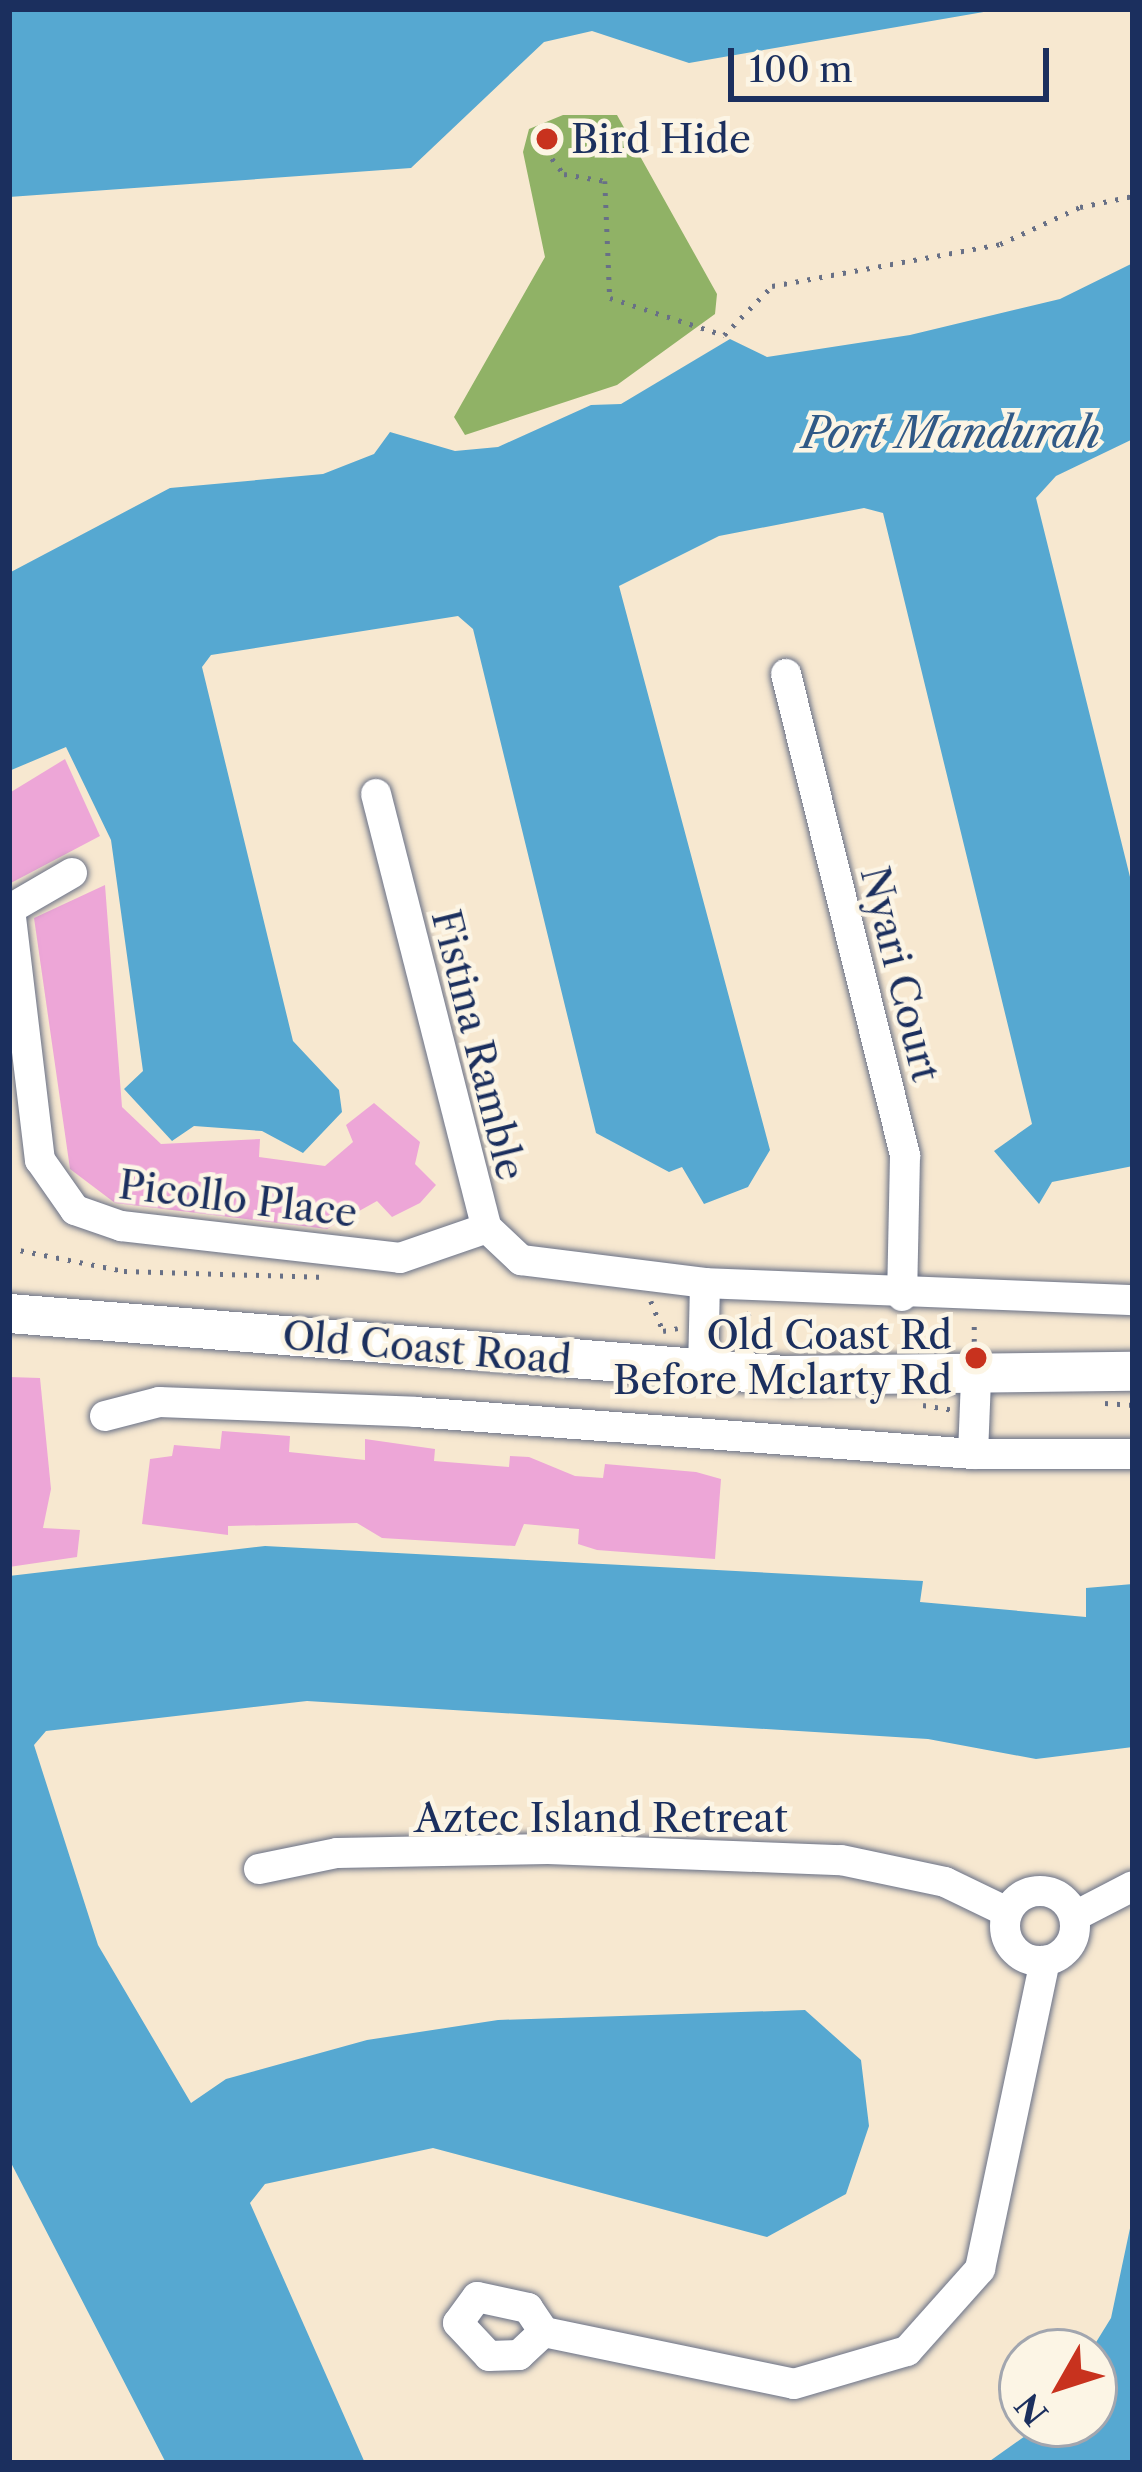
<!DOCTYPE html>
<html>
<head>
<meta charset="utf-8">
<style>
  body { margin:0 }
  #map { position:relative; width:1142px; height:2472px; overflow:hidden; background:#f7e8d0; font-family:"Libre Caslon Text",serif }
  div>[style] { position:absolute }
  .forest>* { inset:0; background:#90b266 }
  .water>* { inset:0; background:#56a8d1 }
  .building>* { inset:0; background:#eda6d7 }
  .path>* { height:4.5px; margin-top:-2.25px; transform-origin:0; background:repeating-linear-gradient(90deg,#687086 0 3px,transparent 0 12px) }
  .roads { filter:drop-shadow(0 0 3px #687086) drop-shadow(0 0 3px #687086) }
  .minor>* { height:30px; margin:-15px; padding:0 15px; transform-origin:15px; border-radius:15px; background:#fff }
  .minor>.ring { margin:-15px; padding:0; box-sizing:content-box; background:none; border:30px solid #fff; border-radius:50% }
  .major>* { height:39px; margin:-19.5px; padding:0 19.5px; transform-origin:19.5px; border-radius:19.5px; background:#fff }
  .dots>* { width:33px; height:33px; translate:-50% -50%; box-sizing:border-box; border:6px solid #fcf5e5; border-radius:50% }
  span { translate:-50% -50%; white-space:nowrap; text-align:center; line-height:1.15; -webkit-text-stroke:9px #fcf5e5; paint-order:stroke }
  .poi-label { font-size:39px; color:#1b2f5e }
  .left { translate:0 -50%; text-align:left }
  .right { translate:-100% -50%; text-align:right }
  .street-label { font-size:39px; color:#1b2f5e }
  .water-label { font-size:42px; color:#305986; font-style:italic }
  .frame { position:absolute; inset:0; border:12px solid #1b2f5e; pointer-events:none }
  .north { position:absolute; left:998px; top:2328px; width:120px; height:120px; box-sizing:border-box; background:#fcf5e5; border:3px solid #a2a6af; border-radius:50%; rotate:231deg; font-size:33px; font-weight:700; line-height:48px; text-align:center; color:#1b2f5e }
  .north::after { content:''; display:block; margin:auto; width:42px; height:54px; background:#c8321e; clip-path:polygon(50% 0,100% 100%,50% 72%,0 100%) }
  .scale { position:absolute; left:728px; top:48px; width:321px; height:54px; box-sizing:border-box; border:6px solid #1b2f5e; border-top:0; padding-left:15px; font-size:36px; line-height:42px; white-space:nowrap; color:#1b2f5e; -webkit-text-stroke:9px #fcf5e5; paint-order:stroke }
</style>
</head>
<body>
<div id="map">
  <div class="forest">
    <div style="clip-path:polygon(563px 115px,617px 115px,717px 294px,715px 314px,617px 385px,465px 435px,454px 417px,545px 257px,523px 152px,529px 129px)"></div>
  </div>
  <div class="water">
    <div style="clip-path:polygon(9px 9px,1001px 9px,689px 63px,592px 31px,544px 42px,411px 168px,9px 197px)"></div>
    <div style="clip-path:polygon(1133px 263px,1133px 439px,1056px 476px,1036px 498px,1133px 889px,1133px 1166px,1052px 1182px,1039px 1204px,994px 1151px,1032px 1124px,883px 513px,864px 508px,719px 536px,619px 586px,770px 1150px,748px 1187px,704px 1204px,682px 1167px,669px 1172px,596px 1133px,473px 629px,458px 616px,211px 655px,202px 667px,293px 1041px,339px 1090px,342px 1112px,303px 1153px,262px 1131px,194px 1126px,172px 1141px,124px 1089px,143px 1071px,111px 840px,66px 747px,9px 771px,9px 573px,170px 488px,323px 474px,374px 454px,390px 432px,455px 451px,498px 447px,591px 405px,621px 404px,730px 339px,767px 357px,910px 335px,1060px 299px)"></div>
    <div style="clip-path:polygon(265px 1546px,923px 1581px,920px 1602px,1086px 1617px,1086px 1588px,1133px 1584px,1133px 1747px,1036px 1759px,928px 1739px,307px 1701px,46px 1731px,34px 1745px,98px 1945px,191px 2103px,226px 2079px,367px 2040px,498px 2020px,805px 2010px,861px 2060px,869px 2126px,846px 2194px,767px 2237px,433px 2148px,265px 2184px,250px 2203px,365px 2463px,166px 2463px,9px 2159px,9px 1576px)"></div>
    <div style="clip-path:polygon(1133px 2214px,1133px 2463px,987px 2463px,1042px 2424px,1094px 2424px,1090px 2352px,1111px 2318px)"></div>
  </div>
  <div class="building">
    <div style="clip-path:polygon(65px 759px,100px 836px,9px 884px,11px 792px)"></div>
    <div style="clip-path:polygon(105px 885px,122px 1107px,161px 1144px,260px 1139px,259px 1157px,325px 1166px,353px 1142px,346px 1125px,374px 1103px,420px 1142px,415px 1164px,436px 1185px,420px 1203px,392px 1217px,377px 1201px,327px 1229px,115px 1203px,70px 1169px,34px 918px)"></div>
    <div style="clip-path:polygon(9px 1377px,40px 1378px,51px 1489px,43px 1528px,80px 1530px,77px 1557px,9px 1567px)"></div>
    <div style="clip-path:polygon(222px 1431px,290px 1436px,289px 1452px,365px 1460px,365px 1439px,435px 1449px,434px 1461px,509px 1467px,510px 1456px,529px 1457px,575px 1476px,603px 1478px,605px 1464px,696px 1472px,721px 1479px,715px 1559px,597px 1550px,578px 1544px,579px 1529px,524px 1524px,515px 1546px,382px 1538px,357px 1523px,228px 1526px,228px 1535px,142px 1524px,150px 1459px,172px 1456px,174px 1445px,220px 1449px)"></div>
  </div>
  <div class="path">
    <div style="left:545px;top:149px;width:31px;rotate:53deg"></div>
    <div style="left:564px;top:174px;width:42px;rotate:9.7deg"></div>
    <div style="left:605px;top:181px;width:117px;rotate:87.6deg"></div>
    <div style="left:610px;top:298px;width:120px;rotate:18deg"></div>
    <div style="left:724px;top:335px;width:69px;rotate:-45.6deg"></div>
    <div style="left:772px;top:286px;width:232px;rotate:-10.4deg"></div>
    <div style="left:1000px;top:244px;width:88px;rotate:-24.8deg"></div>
    <div style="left:1080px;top:207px;width:54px;rotate:-11.7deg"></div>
    <div style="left:9px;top:1248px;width:117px;rotate:11.3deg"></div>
    <div style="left:124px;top:1271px;width:203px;rotate:1.7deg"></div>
    <div style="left:651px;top:1301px;width:32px;rotate:68deg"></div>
    <div style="left:663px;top:1331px;width:15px;rotate:-11deg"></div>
    <div style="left:731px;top:1332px;width:30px;rotate:-46deg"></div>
    <div style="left:974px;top:1342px;width:24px;rotate:-90deg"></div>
    <div style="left:1105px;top:1403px;width:28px;rotate:4deg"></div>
    <div style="left:923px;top:1405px;width:30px;rotate:9deg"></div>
  </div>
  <div class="roads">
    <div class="minor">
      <div style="left:786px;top:674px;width:496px;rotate:76.1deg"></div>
      <div style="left:905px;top:1156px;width:140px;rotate:91.2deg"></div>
      <div style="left:376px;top:794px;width:448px;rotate:75.7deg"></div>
      <div style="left:487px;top:1228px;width:47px;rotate:43.3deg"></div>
      <div style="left:521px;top:1260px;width:185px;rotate:7.1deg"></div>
      <div style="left:705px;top:1283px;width:87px;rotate:91.3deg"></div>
      <div style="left:72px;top:873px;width:72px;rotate:149.9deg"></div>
      <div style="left:10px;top:909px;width:253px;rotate:83.2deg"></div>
      <div style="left:40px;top:1160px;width:61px;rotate:55deg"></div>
      <div style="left:75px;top:1210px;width:49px;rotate:19.2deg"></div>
      <div style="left:121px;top:1226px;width:281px;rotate:6.5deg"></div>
      <div style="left:400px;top:1258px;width:92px;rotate:-19deg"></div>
      <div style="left:705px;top:1283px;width:428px;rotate:2.3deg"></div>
      <div style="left:105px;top:1416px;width:56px;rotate:-14.5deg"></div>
      <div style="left:159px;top:1402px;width:256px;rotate:2.2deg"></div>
      <div style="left:415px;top:1412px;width:560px;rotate:4.3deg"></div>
      <div style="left:973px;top:1454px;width:76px;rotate:-87.7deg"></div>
      <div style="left:973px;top:1454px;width:160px"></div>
      <div style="left:259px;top:1869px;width:80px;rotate:-11.6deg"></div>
      <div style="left:337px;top:1853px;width:211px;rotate:-1.1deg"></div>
      <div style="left:548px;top:1849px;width:293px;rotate:2.2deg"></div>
      <div style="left:841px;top:1860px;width:106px;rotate:11.9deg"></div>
      <div style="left:945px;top:1882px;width:69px;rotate:25.8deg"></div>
      <div class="ring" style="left:1005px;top:1891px;width:40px;height:40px"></div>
      <div style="left:1075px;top:1916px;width:65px;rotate:-27.3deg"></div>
      <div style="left:544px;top:2332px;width:29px;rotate:-124deg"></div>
      <div style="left:528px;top:2308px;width:52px;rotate:-167.8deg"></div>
      <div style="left:477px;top:2297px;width:32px;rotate:126deg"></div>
      <div style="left:458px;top:2323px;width:45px;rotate:46.8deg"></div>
      <div style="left:489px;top:2356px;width:30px;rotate:-2deg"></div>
      <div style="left:519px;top:2355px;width:34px;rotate:-43deg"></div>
      <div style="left:544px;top:2332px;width:255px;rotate:11.7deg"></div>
      <div style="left:794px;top:2384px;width:118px;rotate:-16.3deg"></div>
      <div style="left:907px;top:2351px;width:110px;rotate:-48.3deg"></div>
      <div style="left:980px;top:2269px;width:315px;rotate:-78.1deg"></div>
    </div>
    <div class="major">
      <div style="left:9px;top:1313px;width:777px;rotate:4.57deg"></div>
      <div style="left:784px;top:1375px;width:349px;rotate:-0.7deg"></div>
    </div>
  </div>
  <div class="dots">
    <div style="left:547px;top:139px;background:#c8321e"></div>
    <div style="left:976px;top:1358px;background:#c8321e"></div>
  </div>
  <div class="poi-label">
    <span class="left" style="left:571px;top:139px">Bird Hide</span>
    <span class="right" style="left:952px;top:1358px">Old Coast Rd<br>Before Mclarty Rd</span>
  </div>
  <div class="street-label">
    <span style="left:900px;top:974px;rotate:76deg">Nyari Court</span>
    <span style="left:478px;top:1045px;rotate:76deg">Fistina Ramble</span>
    <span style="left:238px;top:1199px;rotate:7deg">Picollo Place</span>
    <span style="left:427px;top:1348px;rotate:5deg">Old Coast Road</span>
    <span style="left:601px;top:1818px">Aztec Island Retreat</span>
  </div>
  <div class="water-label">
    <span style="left:951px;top:433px">Port Mandurah</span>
  </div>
  <div class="frame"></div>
  <div class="north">N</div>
  <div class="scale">100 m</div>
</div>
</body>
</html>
